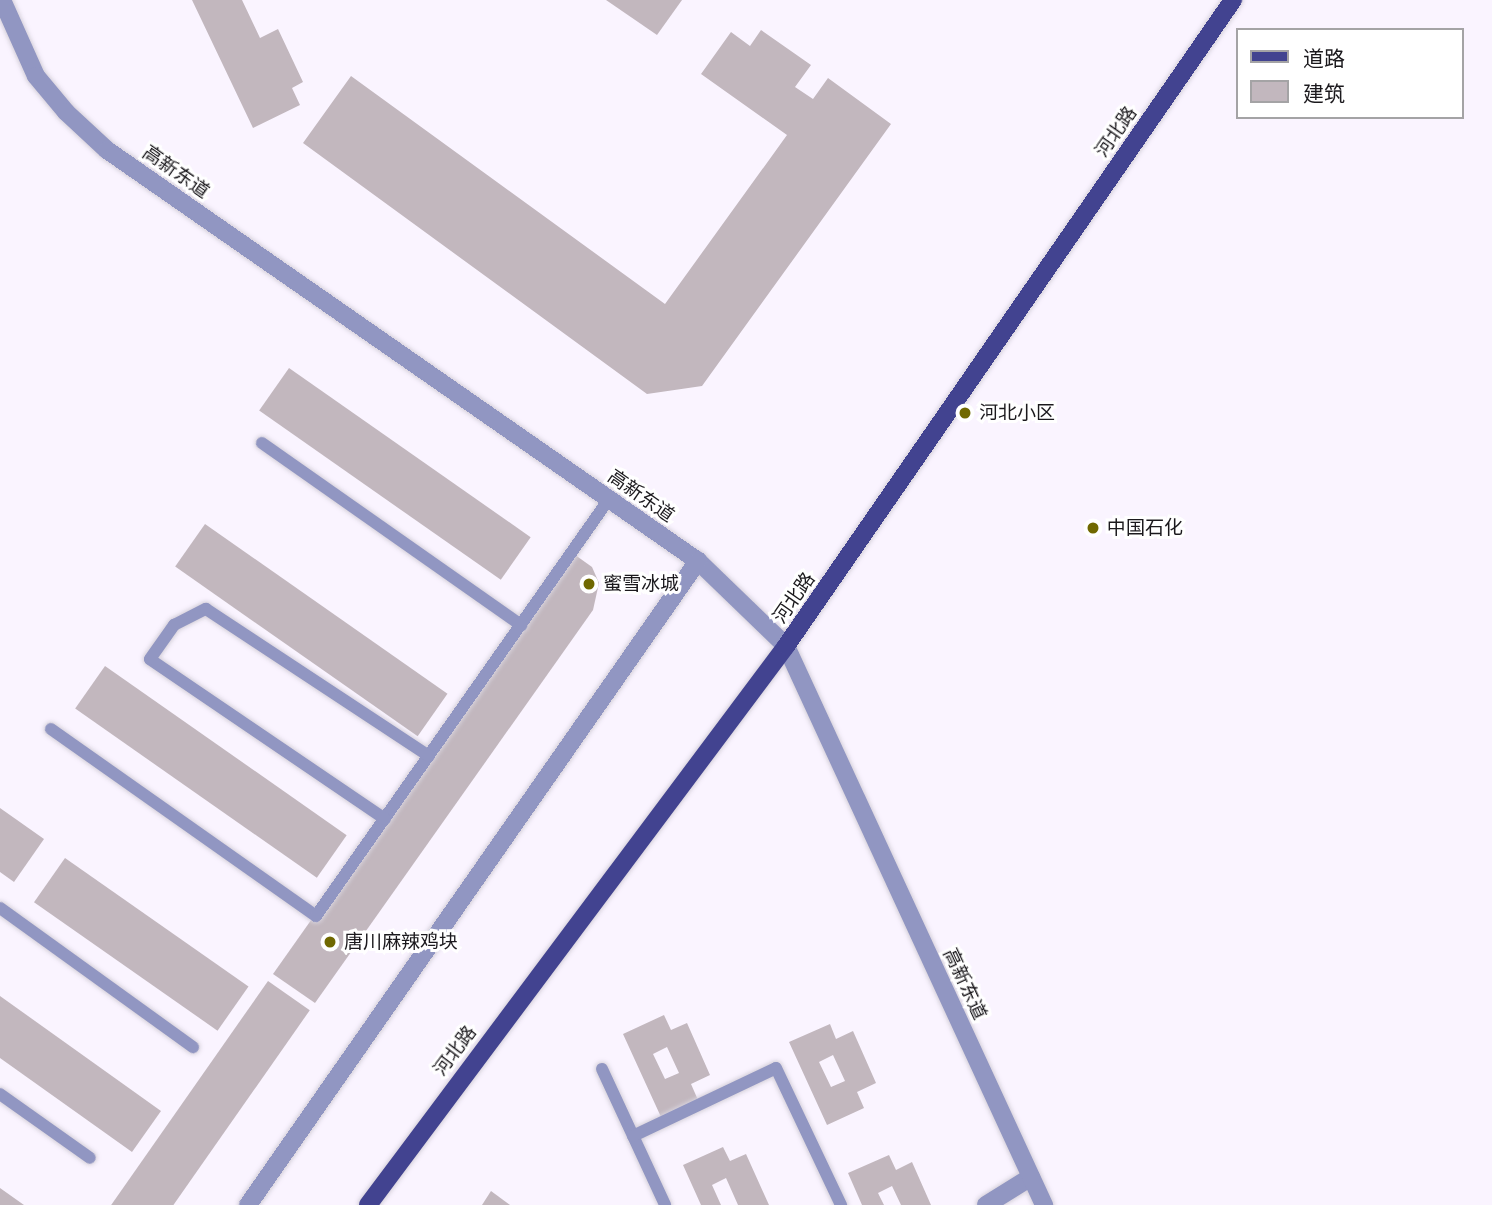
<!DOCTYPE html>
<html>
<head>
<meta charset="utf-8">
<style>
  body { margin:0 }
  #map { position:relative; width:1492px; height:1205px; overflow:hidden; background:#faf4ff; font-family:Manrope,"Noto Sans SC",sans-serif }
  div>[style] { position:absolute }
  .building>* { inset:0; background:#c2b7be; transform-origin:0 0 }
  .roads { filter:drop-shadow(0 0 2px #d6d1db) drop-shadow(0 0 2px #d6d1db) }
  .service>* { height:12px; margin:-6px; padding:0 6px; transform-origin:6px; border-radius:6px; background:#9196c2 }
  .minor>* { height:18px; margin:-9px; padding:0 9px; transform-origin:9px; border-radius:9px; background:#9196c2 }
  .tertiary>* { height:18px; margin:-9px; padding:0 9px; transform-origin:9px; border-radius:9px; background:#9196c2 }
  .primary>* { height:18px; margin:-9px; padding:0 9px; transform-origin:9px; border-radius:9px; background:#424390 }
  .dots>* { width:19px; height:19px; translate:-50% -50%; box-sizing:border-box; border:4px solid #fff; border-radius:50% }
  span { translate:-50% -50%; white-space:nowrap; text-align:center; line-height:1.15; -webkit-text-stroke:6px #fff; paint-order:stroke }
  .street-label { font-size:19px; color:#1b191d }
  .poi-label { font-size:19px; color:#1b191d }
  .left { translate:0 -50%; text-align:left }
  .legend { position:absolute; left:1236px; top:28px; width:228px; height:91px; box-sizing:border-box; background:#fff; border:2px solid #a4a3a5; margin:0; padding:9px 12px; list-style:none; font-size:21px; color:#1b191d }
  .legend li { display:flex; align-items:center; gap:14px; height:35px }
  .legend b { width:35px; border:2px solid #a4a3a5 }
</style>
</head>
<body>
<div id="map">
  <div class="building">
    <div style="clip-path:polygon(192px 0,242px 0,260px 38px,278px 29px,303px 82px,292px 88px,300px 105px,253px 128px)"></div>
    <div style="clip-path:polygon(606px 0,682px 0,657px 35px)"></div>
    <div style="clip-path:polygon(761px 30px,811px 65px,795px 87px,813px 99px,828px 78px,891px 124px,702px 386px,647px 394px,303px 143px,351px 76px,665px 304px,787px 135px,701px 74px,731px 32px,750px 46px)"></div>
    <div style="left:289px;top:368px;width:295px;height:52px;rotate:35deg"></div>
    <div style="left:205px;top:524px;width:296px;height:52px;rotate:35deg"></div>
    <div style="clip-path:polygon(571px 552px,592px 567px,599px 583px,593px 610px,315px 1003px,273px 974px)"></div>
    <div style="left:105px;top:666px;width:295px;height:52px;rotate:35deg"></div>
    <div style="clip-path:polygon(0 808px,44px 839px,14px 882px,0 872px)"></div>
    <div style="left:65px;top:858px;width:224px;height:54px;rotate:35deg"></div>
    <div style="left:268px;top:981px;width:51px;height:274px;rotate:35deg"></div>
    <div style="clip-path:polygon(0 996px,161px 1111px,132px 1152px,0 1058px)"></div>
    <div style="clip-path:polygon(evenodd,664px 1015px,671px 1030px,687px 1023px,710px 1075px,691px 1084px,698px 1100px,661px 1117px,623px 1034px,664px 1015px,667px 1047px,679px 1073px,665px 1079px,653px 1054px,667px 1047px)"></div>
    <div style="clip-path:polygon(evenodd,830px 1024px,836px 1039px,853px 1031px,876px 1083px,857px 1092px,864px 1108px,827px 1125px,789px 1042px,830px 1024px,833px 1055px,845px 1081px,831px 1087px,819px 1062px,833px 1055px)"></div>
    <div style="clip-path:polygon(723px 1147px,730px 1161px,746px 1154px,769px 1205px,738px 1205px,726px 1178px,712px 1185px,721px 1205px,701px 1205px,683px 1165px)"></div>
    <div style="clip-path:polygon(889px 1155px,896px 1170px,912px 1162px,931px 1205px,901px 1205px,892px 1186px,878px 1193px,884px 1205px,862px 1205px,848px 1173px)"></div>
    <div style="clip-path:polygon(0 1188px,24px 1205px,0 1205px)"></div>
    <div style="clip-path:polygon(491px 1191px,510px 1205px,482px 1205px)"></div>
  </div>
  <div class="roads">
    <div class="service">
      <div style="left:262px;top:443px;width:317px;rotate:35.1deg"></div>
      <div style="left:51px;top:729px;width:324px;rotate:35.2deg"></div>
      <div style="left:316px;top:916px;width:510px;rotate:-54.91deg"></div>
      <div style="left:385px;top:819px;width:284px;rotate:-145.8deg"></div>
      <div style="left:150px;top:659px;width:42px;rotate:-54.8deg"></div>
      <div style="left:174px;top:625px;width:36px;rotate:-27deg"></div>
      <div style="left:206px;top:609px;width:267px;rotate:33.4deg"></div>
      <div style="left:0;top:908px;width:238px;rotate:35.8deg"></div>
      <div style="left:602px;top:1069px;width:150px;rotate:65.1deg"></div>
      <div style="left:0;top:1094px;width:110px;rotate:35.4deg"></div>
      <div style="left:633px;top:1136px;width:158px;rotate:-25.4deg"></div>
      <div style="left:776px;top:1068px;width:152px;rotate:64.6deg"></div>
    </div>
    <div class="minor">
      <div style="left:2px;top:0;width:83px;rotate:65.9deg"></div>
      <div style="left:36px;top:76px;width:47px;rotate:50.2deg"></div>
      <div style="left:66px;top:112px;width:56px;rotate:42.8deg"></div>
      <div style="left:107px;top:150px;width:720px;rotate:34.82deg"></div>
      <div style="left:698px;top:561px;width:122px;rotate:44deg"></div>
      <div style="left:248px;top:1205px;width:786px;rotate:-55.06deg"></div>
      <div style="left:986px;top:1205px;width:53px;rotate:-31.9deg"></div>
    </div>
    <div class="tertiary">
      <div style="left:786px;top:646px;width:616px;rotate:65.22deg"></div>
    </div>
    <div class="primary">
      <div style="left:368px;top:1205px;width:698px;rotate:-53.21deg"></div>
      <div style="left:786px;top:646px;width:786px;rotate:-55.32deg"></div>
    </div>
  </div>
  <div class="dots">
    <div style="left:965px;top:413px;background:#706800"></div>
    <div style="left:1093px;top:528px;background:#706800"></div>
    <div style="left:589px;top:584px;background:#706800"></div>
    <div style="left:330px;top:942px;background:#706800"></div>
  </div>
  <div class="street-label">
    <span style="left:1116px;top:132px;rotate:-55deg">河北路</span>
    <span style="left:176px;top:172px;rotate:35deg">高新东道</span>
    <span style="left:641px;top:496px;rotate:35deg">高新东道</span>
    <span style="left:794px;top:598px;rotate:-55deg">河北路</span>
    <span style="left:965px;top:984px;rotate:65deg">高新东道</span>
    <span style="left:455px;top:1051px;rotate:-53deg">河北路</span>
  </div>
  <div class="poi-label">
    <span class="left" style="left:979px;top:413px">河北小区</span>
    <span class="left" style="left:1107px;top:528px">中国石化</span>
    <span class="left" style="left:603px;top:584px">蜜雪冰城</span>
    <span class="left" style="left:344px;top:942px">唐川麻辣鸡块</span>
  </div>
  <ul class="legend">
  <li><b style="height:9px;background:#424390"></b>道路</li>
  <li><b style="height:19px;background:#c2b7be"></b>建筑</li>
  </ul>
</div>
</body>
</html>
